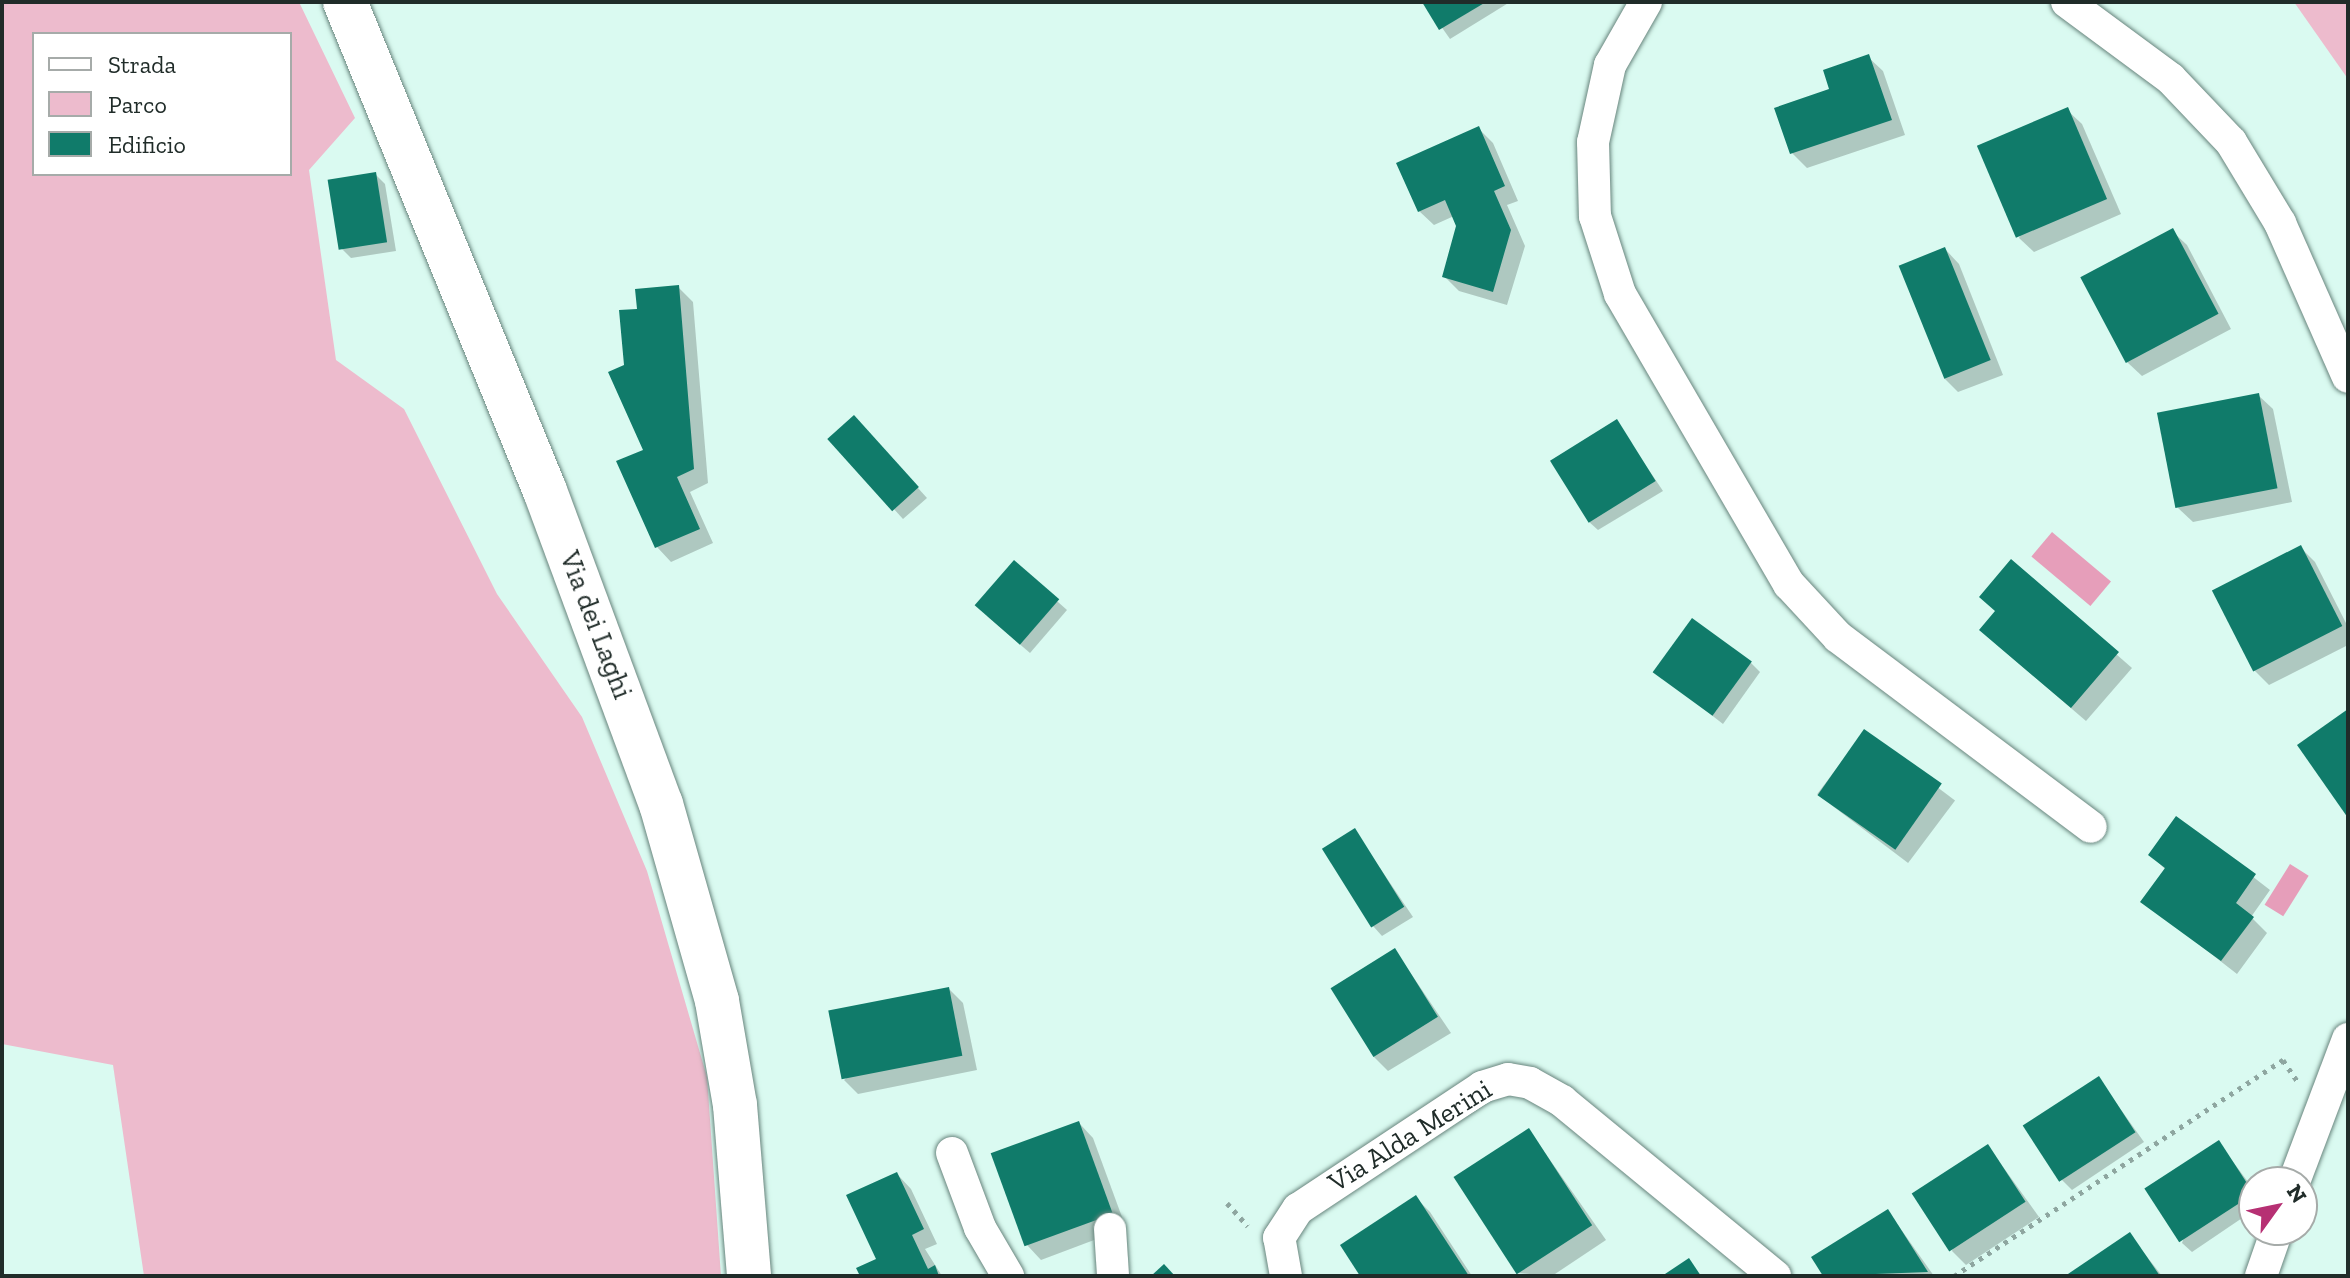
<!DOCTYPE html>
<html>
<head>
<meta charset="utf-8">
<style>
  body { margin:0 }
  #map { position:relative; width:2350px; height:1278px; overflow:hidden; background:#dafaf1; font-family:"Zilla Slab",serif }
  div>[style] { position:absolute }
  .green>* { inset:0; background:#edbbcd }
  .water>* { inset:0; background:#e69eba; transform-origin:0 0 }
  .shadow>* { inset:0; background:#0003; transform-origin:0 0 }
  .building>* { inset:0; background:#107b6a; transform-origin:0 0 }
  .path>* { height:5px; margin-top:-2.5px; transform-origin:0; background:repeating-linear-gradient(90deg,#8ea6a0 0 4px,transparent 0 10px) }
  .roads { filter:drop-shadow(0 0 2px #68857d) drop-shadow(0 0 2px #68857d) }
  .minor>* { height:32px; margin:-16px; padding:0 16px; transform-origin:16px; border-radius:16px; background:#fff }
  .secondary>* { height:44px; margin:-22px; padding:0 22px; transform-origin:22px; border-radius:22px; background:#fff }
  span { translate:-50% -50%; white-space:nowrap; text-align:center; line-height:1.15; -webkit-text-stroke:8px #fff; paint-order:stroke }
  .street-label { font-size:28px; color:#202c29 }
  .frame { position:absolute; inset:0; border:4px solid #202c29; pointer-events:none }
  .legend { position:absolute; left:32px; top:32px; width:260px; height:144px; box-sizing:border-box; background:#fff; border:2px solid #a6aba9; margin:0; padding:10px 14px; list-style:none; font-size:24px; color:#202c29 }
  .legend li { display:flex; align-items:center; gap:16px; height:40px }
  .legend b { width:40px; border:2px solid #a6aba9 }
  .north { position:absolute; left:2238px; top:1166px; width:80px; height:80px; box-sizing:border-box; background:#fff; border:2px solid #a6aba9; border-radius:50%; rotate:57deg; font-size:22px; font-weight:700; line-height:32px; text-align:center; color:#202c29 }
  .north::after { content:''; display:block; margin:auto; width:28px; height:36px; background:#b63073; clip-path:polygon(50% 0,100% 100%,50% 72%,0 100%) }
</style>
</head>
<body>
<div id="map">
  <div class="green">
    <div style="clip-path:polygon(evenodd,2px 2px,299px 2px,355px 118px,309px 170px,336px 360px,404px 409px,497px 594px,582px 717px,647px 871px,707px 1077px,721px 1276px,144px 1276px,113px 1065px,2px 1044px,2px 2px,34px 34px,290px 34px,290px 174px,34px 174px,34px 34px)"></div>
    <div style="clip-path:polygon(2294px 2px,2348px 2px,2348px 79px)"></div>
  </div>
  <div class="water">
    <div style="left:2052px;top:532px;width:77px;height:32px;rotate:40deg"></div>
    <div style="left:2290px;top:864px;width:22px;height:48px;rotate:32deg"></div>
  </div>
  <div class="shadow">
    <div style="clip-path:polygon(1424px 2px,1510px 2px,1450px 39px)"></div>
    <div style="clip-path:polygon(1868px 57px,1883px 71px,1905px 135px,1807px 168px,1792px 153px,1777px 109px,1832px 90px)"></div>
    <div style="clip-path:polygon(2067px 110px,2082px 124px,2121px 214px,2034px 252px,2019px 238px)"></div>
    <div style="clip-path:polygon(1479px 129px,1493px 143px,1518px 201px,1507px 205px,1525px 246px,1507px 305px,1459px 291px,1444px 276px,1458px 226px,1454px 216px,1434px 225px,1419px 211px)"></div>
    <div style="clip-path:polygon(375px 174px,385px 184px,396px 251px,351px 258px,342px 249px)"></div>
    <div style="clip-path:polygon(2172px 231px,2187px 245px,2231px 329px,2142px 376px,2127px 362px)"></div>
    <div style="clip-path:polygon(1945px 249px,1959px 264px,2003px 375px,1958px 392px,1944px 378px)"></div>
    <div style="clip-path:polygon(678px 287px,693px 302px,708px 483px,690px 492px,713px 543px,671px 562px,657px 547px,645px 451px,626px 366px,639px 311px)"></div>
    <div style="clip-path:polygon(2258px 395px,2273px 409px,2292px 502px,2193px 522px,2178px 508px)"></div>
    <div style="clip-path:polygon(1616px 421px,1663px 491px,1598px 530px,1588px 521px)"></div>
    <div style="clip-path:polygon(863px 427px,927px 498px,903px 519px,830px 439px)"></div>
    <div style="clip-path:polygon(2301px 548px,2315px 562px,2348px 627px,2348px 645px,2269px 685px,2254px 670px)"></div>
    <div style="clip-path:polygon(2011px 562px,2132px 668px,2086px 721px,1996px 644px,1997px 613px)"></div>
    <div style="clip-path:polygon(1014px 563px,1067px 610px,1030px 653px,987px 616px)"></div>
    <div style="clip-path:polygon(1751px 663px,1760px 672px,1723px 724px,1656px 672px)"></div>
    <div style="left:1864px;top:732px;width:114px;height:78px;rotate:37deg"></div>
    <div style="clip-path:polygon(2177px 818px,2270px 890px,2251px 917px,2267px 933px,2237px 974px,2143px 901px,2166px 870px,2151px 855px)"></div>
    <div style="clip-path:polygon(1355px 831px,1413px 917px,1382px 936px,1373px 926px)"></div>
    <div style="clip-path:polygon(1395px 950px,1451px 1033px,1388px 1071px,1374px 1057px)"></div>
    <div style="clip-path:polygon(949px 989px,963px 1003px,977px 1070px,858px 1094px,844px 1080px)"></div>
    <div style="clip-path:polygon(2099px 1079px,2144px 1142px,2072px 1190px,2062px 1180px)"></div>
    <div style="clip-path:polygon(1079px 1123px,1093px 1138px,1126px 1228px,1041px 1260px,1027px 1245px)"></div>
    <div style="clip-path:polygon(1529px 1130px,1606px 1240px,1552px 1276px,1519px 1273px)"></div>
    <div style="clip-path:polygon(2219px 1143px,2254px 1190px,2254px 1210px,2192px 1252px,2182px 1243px)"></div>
    <div style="clip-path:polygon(1988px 1146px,2039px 1217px,1966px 1265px,1952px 1251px)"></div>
    <div style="clip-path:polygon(897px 1174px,911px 1189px,937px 1244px,925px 1249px,942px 1276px,862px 1276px,878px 1260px)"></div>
    <div style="clip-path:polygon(1416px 1198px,1430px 1212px,1472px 1276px,1363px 1276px)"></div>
    <div style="clip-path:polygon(1888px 1211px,1934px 1276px,1826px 1276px,1814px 1257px)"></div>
    <div style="clip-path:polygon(2130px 1235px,2162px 1276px,2069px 1276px)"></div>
  </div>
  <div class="building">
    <div style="clip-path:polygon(1422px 2px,1486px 2px,1439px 30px)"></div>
    <div style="clip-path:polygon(1869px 54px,1892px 120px,1790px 154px,1774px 108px,1829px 89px,1823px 70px)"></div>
    <div style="left:2068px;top:107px;width:100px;height:99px;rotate:67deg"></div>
    <div style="clip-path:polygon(1479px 126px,1505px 186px,1494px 191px,1511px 230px,1493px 292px,1442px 277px,1456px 226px,1445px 200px,1418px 212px,1396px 163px)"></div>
    <div style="left:376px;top:172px;width:71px;height:49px;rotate:81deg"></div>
    <div style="left:2173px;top:228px;width:97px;height:105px;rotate:62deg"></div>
    <div style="left:1945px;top:247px;width:122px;height:50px;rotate:68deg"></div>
    <div style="clip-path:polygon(679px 285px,694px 469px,677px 477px,700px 529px,655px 548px,616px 461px,643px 450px,608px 372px,624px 365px,619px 310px,637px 309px,635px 289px)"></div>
    <div style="left:2259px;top:393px;width:97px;height:104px;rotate:79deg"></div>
    <div style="left:854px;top:415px;width:97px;height:36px;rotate:48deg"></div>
    <div style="left:1617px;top:419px;width:73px;height:79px;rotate:58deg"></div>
    <div style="left:2301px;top:545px;width:91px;height:100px;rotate:63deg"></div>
    <div style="clip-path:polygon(2011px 559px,2119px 652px,2071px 708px,1979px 630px,1995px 611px,1979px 597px)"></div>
    <div style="left:1014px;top:560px;width:60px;height:60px;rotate:41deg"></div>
    <div style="left:1692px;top:618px;width:74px;height:67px;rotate:36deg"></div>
    <div style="clip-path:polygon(2348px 709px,2348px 818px,2297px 745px)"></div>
    <div style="left:1864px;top:729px;width:95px;height:81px;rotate:35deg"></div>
    <div style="clip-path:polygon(2176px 816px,2256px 874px,2236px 903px,2254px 917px,2221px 961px,2140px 902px,2165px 868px,2148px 855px)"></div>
    <div style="left:1355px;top:828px;width:93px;height:39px;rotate:58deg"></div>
    <div style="left:1395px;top:948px;width:81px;height:76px;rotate:58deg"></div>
    <div style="left:949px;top:987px;width:70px;height:123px;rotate:79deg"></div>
    <div style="left:2099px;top:1076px;width:67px;height:91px;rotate:57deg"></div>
    <div style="left:1079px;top:1121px;width:99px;height:94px;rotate:70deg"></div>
    <div style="left:1529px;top:1128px;width:116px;height:90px;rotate:57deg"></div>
    <div style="left:2219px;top:1140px;width:64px;height:89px;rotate:57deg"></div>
    <div style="left:1988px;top:1144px;width:69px;height:91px;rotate:57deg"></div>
    <div style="clip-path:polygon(897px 1172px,924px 1229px,912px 1235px,928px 1269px,935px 1265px,939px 1276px,860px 1276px,856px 1268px,876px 1259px,846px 1195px)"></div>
    <div style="clip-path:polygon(1416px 1195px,1469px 1276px,1360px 1276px,1340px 1245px)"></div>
    <div style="clip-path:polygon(1888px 1209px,1928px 1272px,1823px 1276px,1811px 1257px)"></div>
    <div style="clip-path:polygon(2130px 1232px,2160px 1276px,2065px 1276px)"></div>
    <div style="clip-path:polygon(1689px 1258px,1701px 1276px,1662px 1276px)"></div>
    <div style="clip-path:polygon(1164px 1264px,1175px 1276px,1151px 1276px)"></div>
  </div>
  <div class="path">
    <div style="left:1227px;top:1203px;width:31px;rotate:48deg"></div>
    <div style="left:1954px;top:1276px;width:394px;rotate:-33.3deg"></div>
    <div style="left:2283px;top:1060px;width:25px;rotate:56deg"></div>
  </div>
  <div class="roads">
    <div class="minor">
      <div style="left:1646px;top:2px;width:73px;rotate:119.7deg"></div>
      <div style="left:1610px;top:65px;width:79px;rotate:102.4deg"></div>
      <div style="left:1593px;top:142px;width:74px;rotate:88.5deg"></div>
      <div style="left:1595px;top:216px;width:82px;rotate:72.2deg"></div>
      <div style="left:1620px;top:294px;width:336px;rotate:59.8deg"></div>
      <div style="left:1789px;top:584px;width:72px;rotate:47.2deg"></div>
      <div style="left:1838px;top:637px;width:316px;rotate:36.9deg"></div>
      <div style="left:2067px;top:2px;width:129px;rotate:36.5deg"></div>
      <div style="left:2171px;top:79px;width:87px;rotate:46.4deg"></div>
      <div style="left:2231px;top:142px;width:95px;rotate:58.8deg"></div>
      <div style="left:2280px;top:223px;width:168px;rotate:66.2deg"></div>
      <div style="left:952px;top:1153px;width:80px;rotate:69.5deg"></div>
      <div style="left:980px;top:1228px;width:56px;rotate:59.7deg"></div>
      <div style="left:2294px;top:1182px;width:153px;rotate:-69.3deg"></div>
      <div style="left:1110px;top:1229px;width:47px;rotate:86.3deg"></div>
      <div style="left:1286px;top:1276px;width:39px;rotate:-100deg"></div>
      <div style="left:1279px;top:1238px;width:35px;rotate:-57deg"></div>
      <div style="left:1298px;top:1209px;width:221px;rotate:-33.5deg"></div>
      <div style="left:1482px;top:1087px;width:27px;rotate:-17deg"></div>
      <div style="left:1508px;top:1079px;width:22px;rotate:10deg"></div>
      <div style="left:1530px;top:1083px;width:37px;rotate:29deg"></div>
      <div style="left:1562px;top:1101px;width:276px;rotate:39.4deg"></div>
      <div style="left:2261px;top:1276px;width:49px;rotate:-70.8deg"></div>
    </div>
    <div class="secondary">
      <div style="left:345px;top:2px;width:528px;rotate:67.76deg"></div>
      <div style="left:545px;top:491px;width:334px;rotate:69.7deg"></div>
      <div style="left:661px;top:804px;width:205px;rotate:74.1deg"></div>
      <div style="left:717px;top:1001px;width:106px;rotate:80.2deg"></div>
      <div style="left:735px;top:1105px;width:172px;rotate:85.3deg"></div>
    </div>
  </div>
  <div class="street-label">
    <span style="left:596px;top:625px;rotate:69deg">Via dei Laghi</span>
    <span style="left:1410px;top:1136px;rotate:-32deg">Via Alda Merini</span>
  </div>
  <div class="frame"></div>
  <ul class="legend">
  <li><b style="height:10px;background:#fff"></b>Strada</li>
  <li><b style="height:22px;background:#edbbcd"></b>Parco</li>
  <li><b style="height:22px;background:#107b6a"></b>Edificio</li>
  </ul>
  <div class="north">N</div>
</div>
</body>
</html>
